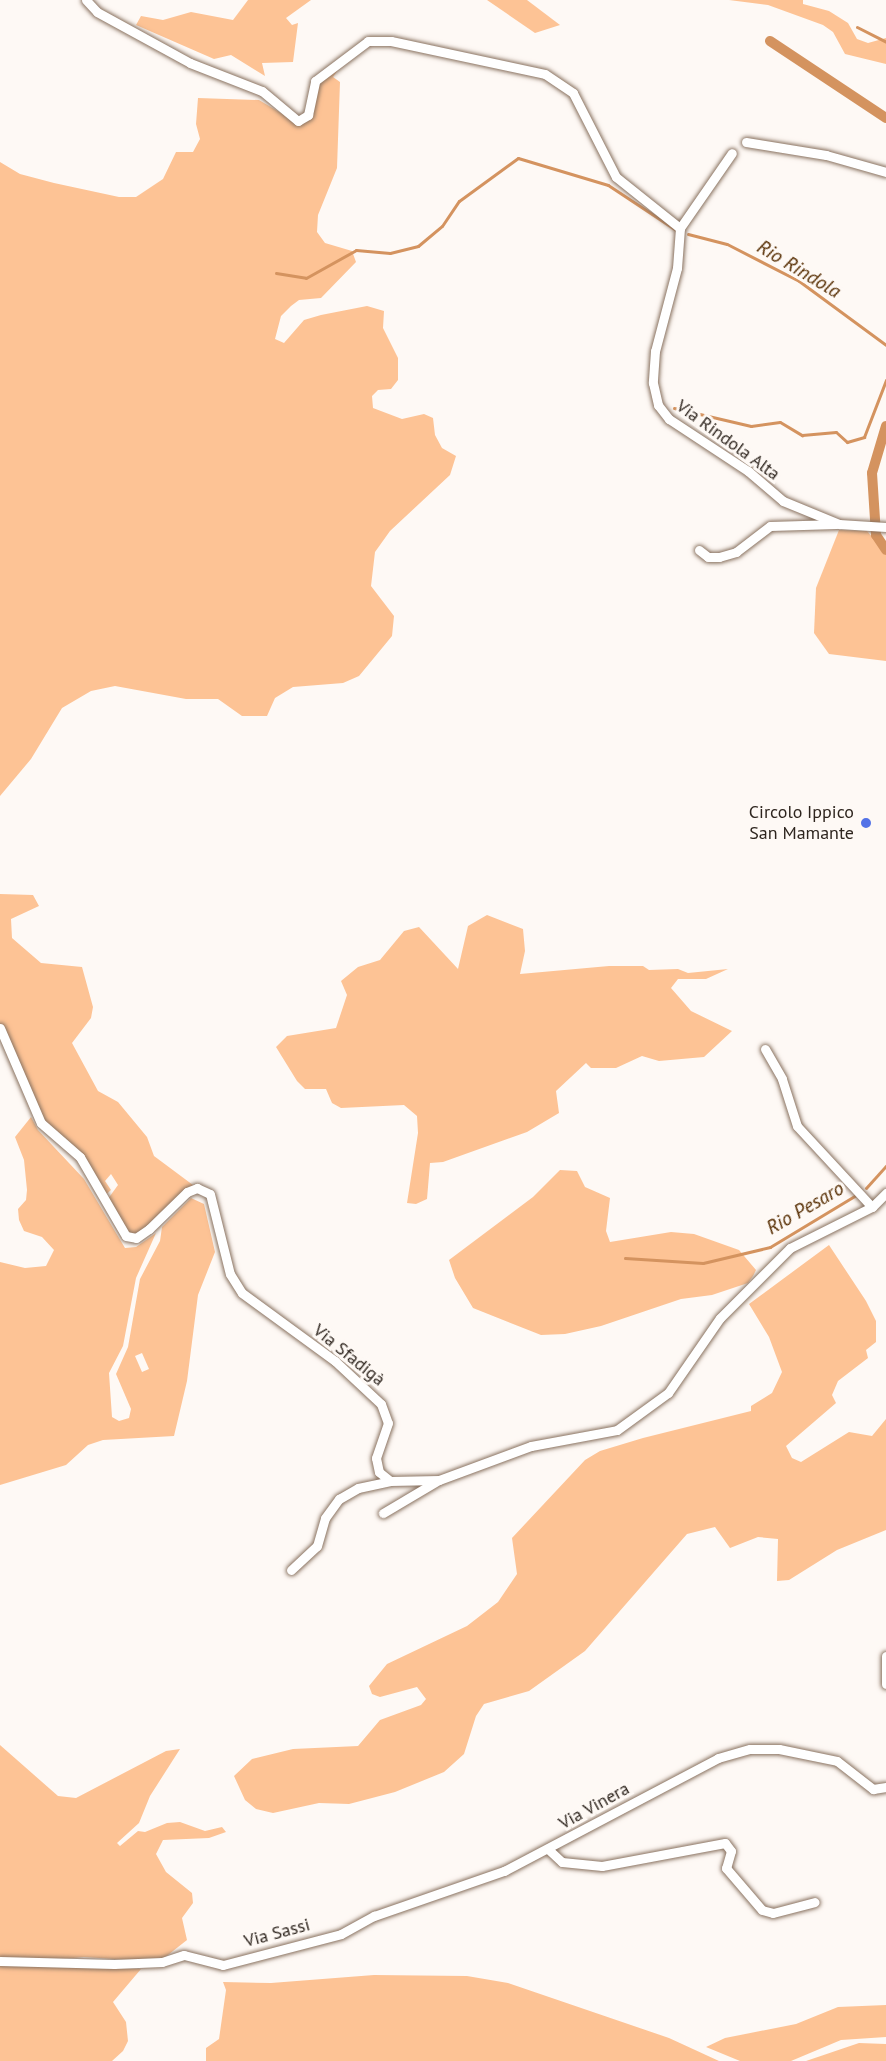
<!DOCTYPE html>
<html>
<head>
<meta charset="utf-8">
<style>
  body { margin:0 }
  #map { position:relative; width:886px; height:2061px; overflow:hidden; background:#fef9f5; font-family:"PT Sans",sans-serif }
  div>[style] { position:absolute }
  .green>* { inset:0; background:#fdc395 }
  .stream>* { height:3px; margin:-1.5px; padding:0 1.5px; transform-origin:1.5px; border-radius:1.5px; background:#d4935f }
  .canal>* { height:10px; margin:-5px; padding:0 5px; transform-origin:5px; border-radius:5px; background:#d4935f }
  .roads { filter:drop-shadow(0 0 2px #897260) drop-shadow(0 0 2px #897260) }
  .minor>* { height:9px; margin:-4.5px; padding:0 4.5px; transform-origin:4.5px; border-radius:4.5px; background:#fff }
  .dots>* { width:16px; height:16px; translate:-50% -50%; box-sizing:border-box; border:3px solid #fef9f5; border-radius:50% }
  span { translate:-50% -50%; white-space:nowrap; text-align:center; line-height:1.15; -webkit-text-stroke:6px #fef9f5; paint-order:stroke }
  .street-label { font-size:18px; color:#2e251e }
  .poi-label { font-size:18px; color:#2e251e }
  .right { translate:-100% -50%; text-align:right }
  .water-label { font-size:20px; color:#572e03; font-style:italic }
</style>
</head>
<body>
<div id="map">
  <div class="green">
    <div style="clip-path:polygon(248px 0,311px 0,286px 18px,292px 25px,298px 23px,293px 62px,262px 63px,265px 76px,231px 55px,214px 59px,136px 25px,141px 16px,163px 20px,191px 12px,233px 20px)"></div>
    <div style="clip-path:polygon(487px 0,527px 0,560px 25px,535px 33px)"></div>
    <div style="clip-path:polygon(729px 0,803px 0,803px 4px,829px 11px,848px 23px,857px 39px,868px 43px,886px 38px,886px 64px,845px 54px,833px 32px,823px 25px,768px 5px)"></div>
    <div style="clip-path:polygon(340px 67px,333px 77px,340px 82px,337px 168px,318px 215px,317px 232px,325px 243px,352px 251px,356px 262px,321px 298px,299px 300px,291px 306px,281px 316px,275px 339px,284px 343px,304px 320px,321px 315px,367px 306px,384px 311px,383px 328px,398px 358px,398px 380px,391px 389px,378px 390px,372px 396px,373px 408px,402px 419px,424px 414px,433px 418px,435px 435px,442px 448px,456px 456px,450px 475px,390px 531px,375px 552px,371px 586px,394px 616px,392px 636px,359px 676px,343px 683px,293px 687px,275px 698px,267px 716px,242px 716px,218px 699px,186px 699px,115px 686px,91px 691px,62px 708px,31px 759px,0 796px,0 162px,20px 174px,54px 183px,119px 197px,136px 197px,163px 179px,176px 152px,193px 152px,200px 139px,196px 124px,198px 98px,259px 100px,301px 125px,310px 117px,312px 89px)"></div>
    <div style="clip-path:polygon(839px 530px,867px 531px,886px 553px,886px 661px,829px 654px,814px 633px,816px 588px)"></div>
    <div style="clip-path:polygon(0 894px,33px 895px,39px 906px,11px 919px,12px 938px,41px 963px,82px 967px,93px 1007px,91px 1018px,72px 1043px,98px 1091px,118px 1102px,147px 1137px,154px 1156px,197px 1188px,149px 1229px,126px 1236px,105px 1203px,118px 1185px,111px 1174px,105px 1181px,111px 1190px,102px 1198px,82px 1165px,49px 1132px,0 1028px)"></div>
    <div style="clip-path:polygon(487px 915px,523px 929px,525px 951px,520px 974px,609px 966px,643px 966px,649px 970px,678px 969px,688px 973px,728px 969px,706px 979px,678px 979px,671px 988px,691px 1011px,732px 1031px,704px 1057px,659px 1061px,642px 1056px,616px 1068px,591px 1068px,586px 1063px,556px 1091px,559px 1113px,527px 1132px,443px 1162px,430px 1163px,427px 1199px,416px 1204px,407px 1203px,418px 1133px,417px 1116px,404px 1105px,341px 1108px,332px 1103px,326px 1089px,305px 1089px,297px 1081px,276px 1047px,287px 1036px,336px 1028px,347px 995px,341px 981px,358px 967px,380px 960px,404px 931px,419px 927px,458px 969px,468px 926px)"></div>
    <div style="clip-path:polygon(evenodd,31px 1117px,38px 1130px,84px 1179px,125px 1248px,136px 1247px,156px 1233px,136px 1278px,123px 1346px,109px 1373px,112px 1417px,119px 1421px,129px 1418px,131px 1409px,116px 1374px,128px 1347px,140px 1279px,160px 1241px,162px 1227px,191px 1198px,204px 1204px,215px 1252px,198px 1295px,187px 1381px,174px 1436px,103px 1440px,88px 1445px,66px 1465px,0 1485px,0 1262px,25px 1268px,46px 1266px,54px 1250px,42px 1237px,24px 1231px,19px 1220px,18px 1209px,26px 1200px,27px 1190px,24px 1160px,15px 1137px,31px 1117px,142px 1353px,149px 1369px,142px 1372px,135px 1356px,142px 1353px)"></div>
    <div style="clip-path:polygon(560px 1170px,577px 1171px,585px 1187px,610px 1198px,606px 1231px,610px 1242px,671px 1232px,694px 1234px,739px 1250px,756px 1270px,753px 1276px,748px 1283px,712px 1295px,681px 1299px,601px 1326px,565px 1334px,541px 1335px,473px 1308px,455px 1278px,449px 1260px,533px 1197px)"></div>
    <div style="clip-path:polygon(829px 1245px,866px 1301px,876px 1321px,876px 1342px,866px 1350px,868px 1358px,838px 1381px,832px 1395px,836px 1403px,786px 1446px,792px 1458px,801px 1462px,849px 1432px,872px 1436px,886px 1419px,886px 1530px,837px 1550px,789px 1580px,777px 1581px,778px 1539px,758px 1537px,730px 1548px,715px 1527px,687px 1534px,585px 1651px,529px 1691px,484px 1704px,476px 1716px,464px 1754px,444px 1772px,395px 1792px,349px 1804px,319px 1803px,273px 1813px,256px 1809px,245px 1800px,234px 1776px,252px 1759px,293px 1749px,358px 1746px,380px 1720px,421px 1705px,426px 1699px,417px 1687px,380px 1697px,372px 1694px,369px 1686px,387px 1664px,467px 1626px,498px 1602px,517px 1574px,512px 1538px,585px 1460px,600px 1451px,643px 1438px,751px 1411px,751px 1406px,772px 1393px,782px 1372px,769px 1337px,749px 1304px)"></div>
    <div style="clip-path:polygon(0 1745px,58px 1796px,76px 1798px,166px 1751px,180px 1749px,150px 1796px,139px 1823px,117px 1843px,120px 1846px,138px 1831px,145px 1832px,167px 1823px,180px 1822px,205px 1831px,222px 1827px,226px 1832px,209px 1838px,163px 1840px,156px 1854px,166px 1872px,192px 1893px,193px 1903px,182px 1918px,187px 1940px,159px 1962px,84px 1957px,42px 1961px,0 1958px)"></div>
    <div style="clip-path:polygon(0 1964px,141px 1969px,113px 2002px,126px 2022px,128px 2041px,123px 2051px,112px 2061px,0 2061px)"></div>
    <div style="clip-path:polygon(374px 1975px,467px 1976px,508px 1983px,669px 2038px,719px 2061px,206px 2061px,206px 2048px,219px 2039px,226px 1990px,223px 1982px,271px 1983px)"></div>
    <div style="clip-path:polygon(886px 2005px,886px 2037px,841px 2040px,791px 2061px,740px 2061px,706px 2047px,725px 2038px,796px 2024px,838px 2007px)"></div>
    <div style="clip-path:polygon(859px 2043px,886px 2044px,886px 2061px,806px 2061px)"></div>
  </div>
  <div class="stream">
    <div style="left:857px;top:27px;width:33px;rotate:27deg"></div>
    <div style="left:688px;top:234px;width:40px;rotate:14.4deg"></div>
    <div style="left:727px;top:244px;width:81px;rotate:27.2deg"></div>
    <div style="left:799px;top:281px;width:108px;rotate:36.3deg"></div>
    <div style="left:276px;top:273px;width:30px;rotate:9deg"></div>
    <div style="left:306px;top:278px;width:57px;rotate:-29.2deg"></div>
    <div style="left:356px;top:250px;width:34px;rotate:5deg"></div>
    <div style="left:390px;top:253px;width:29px;rotate:-14deg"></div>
    <div style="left:418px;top:246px;width:31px;rotate:-40deg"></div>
    <div style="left:442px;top:226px;width:30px;rotate:-56deg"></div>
    <div style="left:459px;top:201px;width:73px;rotate:-36.1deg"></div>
    <div style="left:518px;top:158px;width:94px;rotate:16.7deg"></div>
    <div style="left:608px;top:185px;width:82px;rotate:33.5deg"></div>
    <div style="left:674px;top:408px;width:79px;rotate:13.2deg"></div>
    <div style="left:751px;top:426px;width:29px;rotate:-8deg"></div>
    <div style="left:780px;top:422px;width:26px;rotate:31deg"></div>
    <div style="left:802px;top:435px;width:34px;rotate:-5deg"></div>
    <div style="left:836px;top:432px;width:15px;rotate:42deg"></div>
    <div style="left:847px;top:442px;width:18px;rotate:-16deg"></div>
    <div style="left:864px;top:437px;width:61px;rotate:-68.9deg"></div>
    <div style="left:866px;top:1188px;width:30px;rotate:-48deg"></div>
    <div style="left:625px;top:1258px;width:78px;rotate:3.7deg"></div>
    <div style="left:703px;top:1263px;width:69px;rotate:-13.4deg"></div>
    <div style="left:770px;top:1247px;width:103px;rotate:-31.1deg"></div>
  </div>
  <div class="canal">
    <div style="left:770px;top:41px;width:139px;rotate:33.6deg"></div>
    <div style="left:886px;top:426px;width:49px;rotate:106.6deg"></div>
    <div style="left:872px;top:473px;width:62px;rotate:86.3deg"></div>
    <div style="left:876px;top:535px;width:18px;rotate:56deg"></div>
  </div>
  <div class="roads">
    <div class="minor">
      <div style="left:86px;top:0;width:16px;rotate:47deg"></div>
      <div style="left:97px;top:12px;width:106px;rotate:28.7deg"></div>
      <div style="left:190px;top:63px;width:77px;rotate:21.3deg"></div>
      <div style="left:262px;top:91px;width:47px;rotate:39.8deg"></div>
      <div style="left:298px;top:121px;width:12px;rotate:-31deg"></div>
      <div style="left:308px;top:115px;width:35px;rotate:-78deg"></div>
      <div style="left:315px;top:81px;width:66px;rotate:-37deg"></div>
      <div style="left:368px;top:41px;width:23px"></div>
      <div style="left:391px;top:41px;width:157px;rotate:12.1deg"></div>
      <div style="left:545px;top:74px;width:34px;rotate:34deg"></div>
      <div style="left:573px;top:93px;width:94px;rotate:62.9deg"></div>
      <div style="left:616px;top:177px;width:82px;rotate:38.6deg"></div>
      <div style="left:746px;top:142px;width:81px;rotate:9.2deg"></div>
      <div style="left:826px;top:155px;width:62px;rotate:15.8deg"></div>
      <div style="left:680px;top:228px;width:40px;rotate:94.3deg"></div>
      <div style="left:677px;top:268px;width:86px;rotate:104.8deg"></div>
      <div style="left:655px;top:351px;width:32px;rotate:94deg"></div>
      <div style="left:653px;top:383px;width:23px;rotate:77deg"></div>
      <div style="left:658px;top:405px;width:18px;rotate:52deg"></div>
      <div style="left:669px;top:419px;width:95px;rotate:33.4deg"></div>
      <div style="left:748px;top:471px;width:46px;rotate:40.6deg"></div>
      <div style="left:783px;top:501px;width:61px;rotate:22.3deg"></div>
      <div style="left:839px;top:524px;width:47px;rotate:3.7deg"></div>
      <div style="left:680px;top:228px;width:91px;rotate:-55.3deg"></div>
      <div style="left:699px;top:550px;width:11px;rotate:38deg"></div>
      <div style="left:708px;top:557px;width:11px"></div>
      <div style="left:719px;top:557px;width:18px;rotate:-16deg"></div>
      <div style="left:736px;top:552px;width:43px;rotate:-37.4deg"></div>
      <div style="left:770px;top:526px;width:66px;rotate:-1.7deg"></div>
      <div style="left:0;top:1028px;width:103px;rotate:66.7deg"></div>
      <div style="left:41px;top:1123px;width:52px;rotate:41.1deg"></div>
      <div style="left:80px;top:1157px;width:91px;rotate:59.8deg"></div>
      <div style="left:126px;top:1236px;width:10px;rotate:11deg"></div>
      <div style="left:136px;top:1238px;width:16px;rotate:-35deg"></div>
      <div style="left:149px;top:1229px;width:53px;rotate:-44.2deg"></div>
      <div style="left:187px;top:1192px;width:11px;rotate:-22deg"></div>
      <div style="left:197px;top:1188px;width:14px;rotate:25deg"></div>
      <div style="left:210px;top:1194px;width:82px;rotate:76deg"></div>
      <div style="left:230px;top:1274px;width:22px;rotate:58deg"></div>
      <div style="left:242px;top:1293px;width:115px;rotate:36.2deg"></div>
      <div style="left:335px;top:1361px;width:63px;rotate:43.1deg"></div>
      <div style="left:381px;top:1404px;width:20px;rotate:70deg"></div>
      <div style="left:388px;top:1423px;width:37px;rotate:109deg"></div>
      <div style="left:376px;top:1458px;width:14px;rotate:78deg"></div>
      <div style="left:379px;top:1472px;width:14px;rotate:39deg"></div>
      <div style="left:390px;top:1481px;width:49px;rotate:-1.2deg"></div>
      <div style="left:439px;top:1480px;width:98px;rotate:-20.3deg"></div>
      <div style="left:531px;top:1446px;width:87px;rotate:-10.5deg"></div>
      <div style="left:617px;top:1430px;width:63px;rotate:-36deg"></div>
      <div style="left:668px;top:1393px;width:91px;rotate:-55.3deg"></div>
      <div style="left:720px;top:1318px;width:99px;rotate:-45deg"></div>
      <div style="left:790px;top:1248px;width:92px;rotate:-26.6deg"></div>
      <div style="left:872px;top:1207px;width:20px;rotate:-45deg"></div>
      <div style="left:765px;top:1049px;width:34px;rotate:60deg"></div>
      <div style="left:782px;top:1079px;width:49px;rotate:72.3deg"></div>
      <div style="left:797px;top:1126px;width:110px;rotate:47.2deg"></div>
      <div style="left:383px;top:1513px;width:63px;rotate:-30.7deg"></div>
      <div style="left:291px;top:1570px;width:35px;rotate:-43deg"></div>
      <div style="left:317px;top:1546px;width:29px;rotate:-74deg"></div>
      <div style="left:325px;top:1518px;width:24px;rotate:-54deg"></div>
      <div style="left:339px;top:1499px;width:22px;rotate:-30deg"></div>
      <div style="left:358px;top:1488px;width:33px;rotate:-12deg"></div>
      <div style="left:886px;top:1656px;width:28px;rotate:90deg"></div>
      <div style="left:548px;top:1849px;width:19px;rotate:43deg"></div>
      <div style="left:562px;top:1862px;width:40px;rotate:5.7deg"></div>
      <div style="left:602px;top:1866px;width:125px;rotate:-10.6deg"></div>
      <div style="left:725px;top:1843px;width:10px;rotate:53deg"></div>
      <div style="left:731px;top:1851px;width:18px;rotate:106deg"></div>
      <div style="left:726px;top:1868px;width:55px;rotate:49.4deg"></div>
      <div style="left:762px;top:1910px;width:11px;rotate:15deg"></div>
      <div style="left:773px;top:1913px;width:43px;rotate:-14.7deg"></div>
      <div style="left:0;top:1961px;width:114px;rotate:1.5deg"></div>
      <div style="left:114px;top:1964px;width:48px;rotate:-2.4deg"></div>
      <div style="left:162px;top:1962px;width:23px;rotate:-18deg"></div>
      <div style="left:184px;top:1955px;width:40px;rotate:14.4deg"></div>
      <div style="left:223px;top:1965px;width:122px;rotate:-14.7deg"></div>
      <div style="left:341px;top:1934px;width:38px;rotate:-29deg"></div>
      <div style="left:374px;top:1916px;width:138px;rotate:-19.1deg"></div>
      <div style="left:504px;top:1871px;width:242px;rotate:-27.8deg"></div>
      <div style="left:718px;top:1758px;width:33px;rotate:-16deg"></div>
      <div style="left:750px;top:1749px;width:29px"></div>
      <div style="left:779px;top:1749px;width:59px;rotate:11.7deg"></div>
      <div style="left:837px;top:1761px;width:46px;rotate:37.9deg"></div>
      <div style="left:873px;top:1789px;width:13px;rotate:-9deg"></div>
    </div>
  </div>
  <div class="dots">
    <div style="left:866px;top:823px;background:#5372e7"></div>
  </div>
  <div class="street-label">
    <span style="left:728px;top:440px;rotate:36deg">Via Rindola Alta</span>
    <span style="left:349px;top:1355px;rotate:39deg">Via Sfadigà</span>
    <span style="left:594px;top:1806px;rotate:-29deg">Via Vinera</span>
    <span style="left:277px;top:1933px;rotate:-15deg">Via Sassi</span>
  </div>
  <div class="poi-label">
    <span class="right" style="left:854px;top:823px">Circolo Ippico<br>San Mamante</span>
  </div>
  <div class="water-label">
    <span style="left:799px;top:269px;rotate:31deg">Rio Rindola</span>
    <span style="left:805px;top:1208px;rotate:-30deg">Rio Pesaro</span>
  </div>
</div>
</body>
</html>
